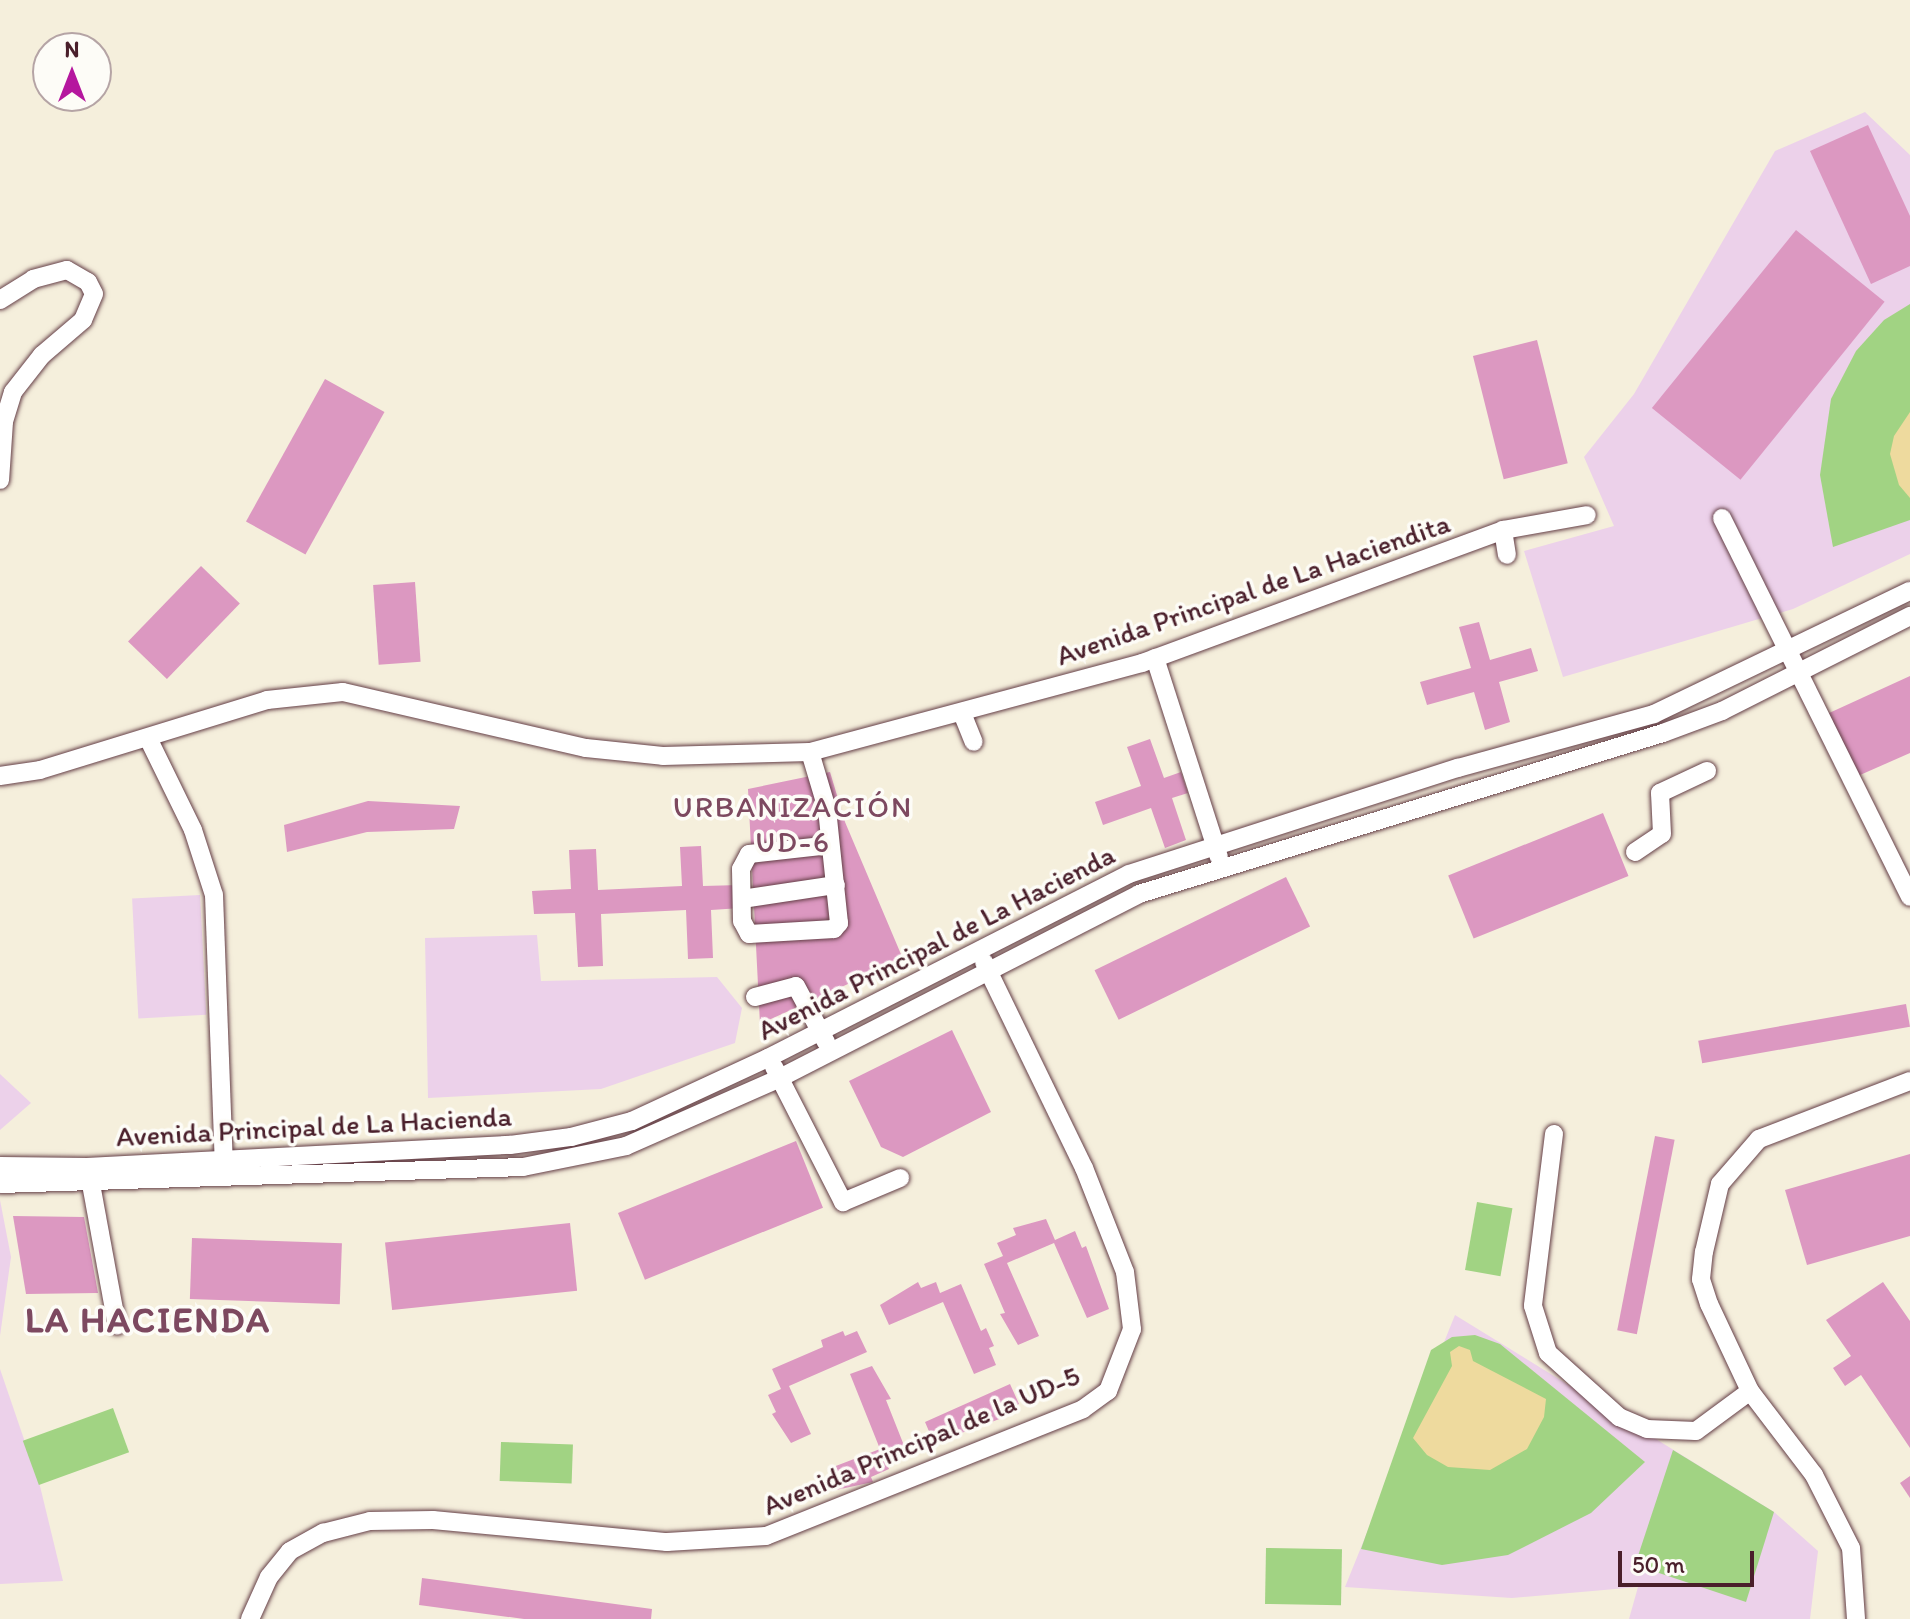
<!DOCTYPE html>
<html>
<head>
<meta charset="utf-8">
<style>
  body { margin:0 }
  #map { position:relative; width:1910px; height:1619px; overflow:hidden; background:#f5efdc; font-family:Itim,sans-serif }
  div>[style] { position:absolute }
  .built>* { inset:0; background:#ecd1ea; transform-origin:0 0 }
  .green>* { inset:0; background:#a1d383; transform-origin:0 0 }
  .sand>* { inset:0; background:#eeda9e }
  .building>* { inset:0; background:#dc98c1; transform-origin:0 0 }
  .roads { filter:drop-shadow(0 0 2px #643e46) drop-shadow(0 0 2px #643e46) }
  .minor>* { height:18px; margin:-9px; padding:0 9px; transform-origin:9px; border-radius:9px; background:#fff }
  span { translate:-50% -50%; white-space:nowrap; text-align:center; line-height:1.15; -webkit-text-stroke:7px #fdfcf7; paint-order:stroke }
  .street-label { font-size:28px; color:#4a1f2b }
  .neighbourhood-label { font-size:30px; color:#7d4960; letter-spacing:2px }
  .district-label { font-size:36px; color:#7d4960; font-weight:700; letter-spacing:2px }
  .north { position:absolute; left:32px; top:32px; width:80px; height:80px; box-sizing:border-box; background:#fdfcf7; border:2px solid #b5a4a5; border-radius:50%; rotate:0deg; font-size:22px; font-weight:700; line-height:32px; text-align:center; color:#4a1f2b }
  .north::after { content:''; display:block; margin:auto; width:28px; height:36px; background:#b5179e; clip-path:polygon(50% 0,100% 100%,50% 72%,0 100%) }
  .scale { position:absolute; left:1618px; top:1551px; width:136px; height:36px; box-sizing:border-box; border:4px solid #4a1f2b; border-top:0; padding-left:10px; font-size:24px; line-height:28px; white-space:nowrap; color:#4a1f2b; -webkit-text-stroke:6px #fdfcf7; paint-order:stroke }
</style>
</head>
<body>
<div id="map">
  <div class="built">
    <div style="clip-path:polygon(1865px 112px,1910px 155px,1910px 554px,1793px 609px,1563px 677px,1524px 551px,1614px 526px,1584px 457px,1634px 394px,1775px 151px)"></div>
    <div style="left:200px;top:895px;width:120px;height:68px;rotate:87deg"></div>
    <div style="clip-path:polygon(537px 935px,541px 981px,717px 977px,742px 1008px,735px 1043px,601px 1089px,428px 1098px,425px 938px)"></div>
    <div style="clip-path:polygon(0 1074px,31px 1103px,0 1130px)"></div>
    <div style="clip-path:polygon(0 1200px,11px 1257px,0 1336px)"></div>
    <div style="clip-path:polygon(1455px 1315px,1774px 1512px,1818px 1551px,1810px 1619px,1629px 1619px,1638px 1587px,1512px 1598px,1345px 1587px)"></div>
    <div style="clip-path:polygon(0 1369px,40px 1486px,63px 1581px,0 1584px)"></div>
  </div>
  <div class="green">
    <div style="clip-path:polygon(1910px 304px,1910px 520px,1833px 547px,1820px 475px,1831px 399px,1856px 351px,1884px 320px)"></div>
    <div style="left:1477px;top:1202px;width:36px;height:69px;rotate:10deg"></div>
    <div style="clip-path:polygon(1475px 1335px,1500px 1344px,1645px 1462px,1591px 1513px,1508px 1555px,1442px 1565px,1361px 1549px,1431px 1350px,1452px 1337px)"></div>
    <div style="left:113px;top:1408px;width:47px;height:96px;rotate:70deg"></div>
    <div style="left:501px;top:1442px;width:72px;height:39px;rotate:2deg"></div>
    <div style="clip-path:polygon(1673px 1450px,1774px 1512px,1746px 1602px,1635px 1565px)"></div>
    <div style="left:1266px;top:1548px;width:76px;height:56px;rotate:1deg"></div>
  </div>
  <div class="sand">
    <div style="clip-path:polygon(1910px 412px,1910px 498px,1899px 485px,1890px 454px,1894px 436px)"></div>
    <div style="clip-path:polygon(1459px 1346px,1470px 1350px,1473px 1361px,1546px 1399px,1544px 1417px,1527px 1449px,1490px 1470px,1448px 1467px,1427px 1455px,1413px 1438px,1452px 1366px,1450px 1352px)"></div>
  </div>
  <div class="building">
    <div style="clip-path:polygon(1868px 125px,1910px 216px,1910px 266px,1871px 284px,1810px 151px)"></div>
    <div style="left:1796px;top:230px;width:114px;height:229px;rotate:39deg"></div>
    <div style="left:1537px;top:340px;width:127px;height:66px;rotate:76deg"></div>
    <div style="left:325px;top:379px;width:68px;height:163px;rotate:29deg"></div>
    <div style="left:201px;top:566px;width:54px;height:105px;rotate:44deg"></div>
    <div style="left:415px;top:582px;width:80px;height:42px;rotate:86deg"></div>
    <div style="clip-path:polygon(1479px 622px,1490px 660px,1531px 648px,1538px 671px,1499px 682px,1510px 722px,1485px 730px,1474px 692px,1427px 705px,1420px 682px,1471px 668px,1459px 627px)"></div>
    <div style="clip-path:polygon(1910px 676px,1910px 753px,1851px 779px,1816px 719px)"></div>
    <div style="clip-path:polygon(1150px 739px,1164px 778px,1181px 772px,1188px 793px,1172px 798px,1186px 840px,1165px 848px,1151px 808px,1103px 825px,1095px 802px,1141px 786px,1127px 747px)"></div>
    <div style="clip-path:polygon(830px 772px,845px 822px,903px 959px,760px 1024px,748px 789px)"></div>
    <div style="clip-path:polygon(368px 801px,460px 806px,454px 829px,367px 832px,287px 852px,284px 825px)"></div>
    <div style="left:1603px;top:813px;width:68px;height:167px;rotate:68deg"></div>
    <div style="clip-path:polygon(701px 846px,703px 886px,740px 885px,741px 908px,711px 910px,713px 958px,688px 959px,686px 910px,601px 914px,603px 966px,578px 967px,575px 913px,534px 914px,532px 891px,571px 889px,569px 850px,596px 849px,598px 890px,682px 886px,680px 847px)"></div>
    <div style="left:1286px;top:877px;width:55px;height:213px;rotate:64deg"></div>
    <div style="left:1906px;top:1004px;width:23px;height:211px;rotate:80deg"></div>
    <div style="clip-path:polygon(952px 1030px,991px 1112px,903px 1157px,881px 1147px,849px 1081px)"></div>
    <div style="left:1655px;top:1136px;width:20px;height:198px;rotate:11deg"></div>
    <div style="left:796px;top:1141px;width:72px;height:192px;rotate:68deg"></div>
    <div style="clip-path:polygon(1910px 1154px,1910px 1236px,1807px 1265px,1785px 1190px)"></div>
    <div style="clip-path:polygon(13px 1216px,84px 1217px,98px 1293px,26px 1294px)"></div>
    <div style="clip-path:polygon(1046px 1219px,1055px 1240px,1075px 1231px,1082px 1248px,1086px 1246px,1109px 1309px,1087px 1318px,1054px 1243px,1007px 1263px,1039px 1336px,1018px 1345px,1000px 1314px,1005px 1313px,984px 1264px,1003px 1256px,997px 1243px,1016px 1235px,1013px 1228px)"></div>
    <div style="left:570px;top:1223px;width:68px;height:186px;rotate:84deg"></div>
    <div style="left:192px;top:1238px;width:150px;height:61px;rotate:2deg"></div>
    <div style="clip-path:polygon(918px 1282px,921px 1288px,936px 1282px,940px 1293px,961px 1284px,981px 1331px,986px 1328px,994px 1346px,989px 1348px,996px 1365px,974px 1374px,943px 1302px,889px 1325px,880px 1305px)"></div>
    <div style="clip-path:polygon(1883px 1282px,1910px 1321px,1910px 1448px,1861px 1375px,1845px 1386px,1833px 1368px,1851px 1356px,1826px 1320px)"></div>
    <div style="clip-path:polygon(843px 1331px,845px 1336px,857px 1331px,867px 1352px,789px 1386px,811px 1434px,791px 1443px,772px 1414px,776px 1412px,768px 1395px,781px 1389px,772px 1369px,823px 1347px,821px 1340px)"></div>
    <div style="clip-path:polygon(872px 1366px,891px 1399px,886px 1400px,905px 1448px,884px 1457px,889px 1469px,871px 1477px,873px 1482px,836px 1490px,828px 1469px,880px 1449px,850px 1374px)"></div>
    <div style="clip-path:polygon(1010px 1384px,1019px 1404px,1003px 1412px,1005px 1417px,934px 1443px,925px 1422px)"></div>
    <div style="clip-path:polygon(1910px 1476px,1910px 1498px,1900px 1483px)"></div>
    <div style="clip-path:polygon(422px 1578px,652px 1609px,651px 1619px,524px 1619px,419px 1605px)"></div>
  </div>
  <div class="roads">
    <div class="minor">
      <div style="left:0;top:300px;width:39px;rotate:-32deg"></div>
      <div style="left:33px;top:279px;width:35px;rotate:-15deg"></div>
      <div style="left:67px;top:270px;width:24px;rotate:30deg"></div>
      <div style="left:88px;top:282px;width:13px;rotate:63deg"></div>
      <div style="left:94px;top:294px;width:28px;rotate:113deg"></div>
      <div style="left:83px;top:320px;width:54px;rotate:139.5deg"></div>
      <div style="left:42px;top:355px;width:47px;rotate:128.1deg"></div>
      <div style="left:13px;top:392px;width:31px;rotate:107deg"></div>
      <div style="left:4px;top:422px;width:58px;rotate:93.9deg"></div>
      <div style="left:1722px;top:518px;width:423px;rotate:63.6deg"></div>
      <div style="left:1503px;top:530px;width:25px;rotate:81deg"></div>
      <div style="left:1155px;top:658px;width:209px;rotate:72.2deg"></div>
      <div style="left:962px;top:713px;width:31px;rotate:68deg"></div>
      <div style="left:148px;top:738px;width:102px;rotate:63.9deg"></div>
      <div style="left:193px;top:830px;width:68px;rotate:72.1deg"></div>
      <div style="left:214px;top:895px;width:274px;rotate:87.9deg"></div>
      <div style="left:810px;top:752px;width:59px;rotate:73.4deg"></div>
      <div style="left:827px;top:809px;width:115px;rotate:84deg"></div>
      <div style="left:839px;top:923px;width:8px;rotate:130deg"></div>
      <div style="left:834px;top:929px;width:85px;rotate:176.6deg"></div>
      <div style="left:749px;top:934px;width:15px;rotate:-118deg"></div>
      <div style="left:742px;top:921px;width:52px;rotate:-91.1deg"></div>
      <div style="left:741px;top:869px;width:17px;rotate:-62deg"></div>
      <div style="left:749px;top:854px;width:81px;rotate:-6.3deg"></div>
      <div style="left:0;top:776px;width:40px;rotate:-8.5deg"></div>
      <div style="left:40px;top:770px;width:238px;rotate:-17.1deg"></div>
      <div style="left:267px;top:700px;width:76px;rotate:-6deg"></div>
      <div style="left:343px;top:692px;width:249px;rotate:13deg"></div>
      <div style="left:586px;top:748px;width:77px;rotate:5.9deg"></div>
      <div style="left:663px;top:756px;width:147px;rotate:-1.6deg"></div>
      <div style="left:810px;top:752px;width:344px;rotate:-15deg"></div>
      <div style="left:1142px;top:663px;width:385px;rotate:-20.2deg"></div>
      <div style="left:1503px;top:530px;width:85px;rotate:-10.1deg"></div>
      <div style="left:1635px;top:852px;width:32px;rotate:-34deg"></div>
      <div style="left:1662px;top:834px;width:41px;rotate:-92.8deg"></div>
      <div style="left:1660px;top:793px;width:52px;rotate:-25.1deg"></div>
      <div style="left:742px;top:899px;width:95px;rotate:-8.5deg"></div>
      <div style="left:755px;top:997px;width:42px;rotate:-15deg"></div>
      <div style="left:796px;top:986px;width:64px;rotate:61.8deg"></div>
      <div style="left:774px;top:1067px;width:152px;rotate:62.9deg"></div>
      <div style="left:843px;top:1202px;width:62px;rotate:-22.8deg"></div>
      <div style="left:1554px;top:1134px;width:173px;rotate:97deg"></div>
      <div style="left:1533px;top:1306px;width:49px;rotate:72.3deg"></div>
      <div style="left:1548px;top:1353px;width:96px;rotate:42deg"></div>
      <div style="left:1619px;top:1417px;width:30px;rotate:23deg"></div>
      <div style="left:1647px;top:1429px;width:49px;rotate:2.3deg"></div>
      <div style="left:1696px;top:1431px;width:67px;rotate:-36.5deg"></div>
      <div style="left:0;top:1166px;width:87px;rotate:0.7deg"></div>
      <div style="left:87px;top:1167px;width:424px;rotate:-3deg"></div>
      <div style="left:510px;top:1145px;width:62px;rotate:-7.5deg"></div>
      <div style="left:571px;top:1137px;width:63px;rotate:-14.7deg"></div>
      <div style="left:632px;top:1121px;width:150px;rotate:-24.9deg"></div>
      <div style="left:768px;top:1058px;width:405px;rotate:-27deg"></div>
      <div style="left:1129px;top:874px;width:346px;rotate:-17.9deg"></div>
      <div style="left:1458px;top:768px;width:203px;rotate:-15.4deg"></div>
      <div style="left:1654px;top:714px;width:284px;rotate:-25.7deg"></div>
      <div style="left:89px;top:1173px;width:155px;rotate:79.6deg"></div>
      <div style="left:0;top:1184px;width:523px;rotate:-1.86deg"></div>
      <div style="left:523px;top:1167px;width:105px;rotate:-11.5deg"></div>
      <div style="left:626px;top:1146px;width:168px;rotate:-23.8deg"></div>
      <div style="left:780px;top:1078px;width:403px;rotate:-27.1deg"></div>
      <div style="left:1139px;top:894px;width:548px;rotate:-17.08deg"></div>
      <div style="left:1663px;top:733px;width:63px;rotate:-20.4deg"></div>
      <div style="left:1722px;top:711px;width:211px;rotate:-26.8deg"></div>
      <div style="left:250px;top:1619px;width:46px;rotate:-65.7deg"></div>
      <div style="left:269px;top:1577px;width:33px;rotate:-51deg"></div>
      <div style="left:290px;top:1551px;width:38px;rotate:-29deg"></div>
      <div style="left:323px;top:1533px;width:49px;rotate:-14.3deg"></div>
      <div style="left:370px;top:1521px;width:63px;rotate:-0.9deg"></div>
      <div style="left:433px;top:1520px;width:235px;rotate:5.4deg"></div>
      <div style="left:667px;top:1542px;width:99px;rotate:-3.5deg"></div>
      <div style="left:766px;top:1536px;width:341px;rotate:-21.8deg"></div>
      <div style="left:1083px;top:1409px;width:31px;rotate:-36deg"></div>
      <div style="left:1108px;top:1391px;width:66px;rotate:-68.8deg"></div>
      <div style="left:1132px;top:1329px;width:57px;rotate:-97deg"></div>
      <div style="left:1125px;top:1272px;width:112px;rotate:-111.5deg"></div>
      <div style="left:1084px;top:1168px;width:229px;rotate:-115.9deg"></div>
      <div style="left:1856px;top:1619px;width:71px;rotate:-94deg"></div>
      <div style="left:1851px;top:1548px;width:82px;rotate:-116.9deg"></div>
      <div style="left:1814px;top:1475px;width:106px;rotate:-127.3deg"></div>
      <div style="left:1750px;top:1391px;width:96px;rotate:-115.2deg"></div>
      <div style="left:1709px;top:1304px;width:26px;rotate:-108deg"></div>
      <div style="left:1701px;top:1279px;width:27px;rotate:-84deg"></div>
      <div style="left:1704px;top:1252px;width:70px;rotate:-76.8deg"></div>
      <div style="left:1720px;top:1184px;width:60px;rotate:-49.1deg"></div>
      <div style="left:1759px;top:1139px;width:162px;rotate:-21deg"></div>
    </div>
  </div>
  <div class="street-label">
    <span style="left:1253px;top:589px;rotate:-19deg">Avenida Principal de La Haciendita</span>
    <span style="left:936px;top:942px;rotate:-27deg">Avenida Principal de La Hacienda</span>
    <span style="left:314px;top:1126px;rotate:-3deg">Avenida Principal de La Hacienda</span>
    <span style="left:921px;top:1440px;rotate:-23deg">Avenida Principal de la UD-5</span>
  </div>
  <div class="neighbourhood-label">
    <span style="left:793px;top:824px">URBANIZACIÓN<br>UD-6</span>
  </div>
  <div class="district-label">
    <span style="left:148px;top:1320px">LA HACIENDA</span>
  </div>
  <div class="north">N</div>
  <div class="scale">50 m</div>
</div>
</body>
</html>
